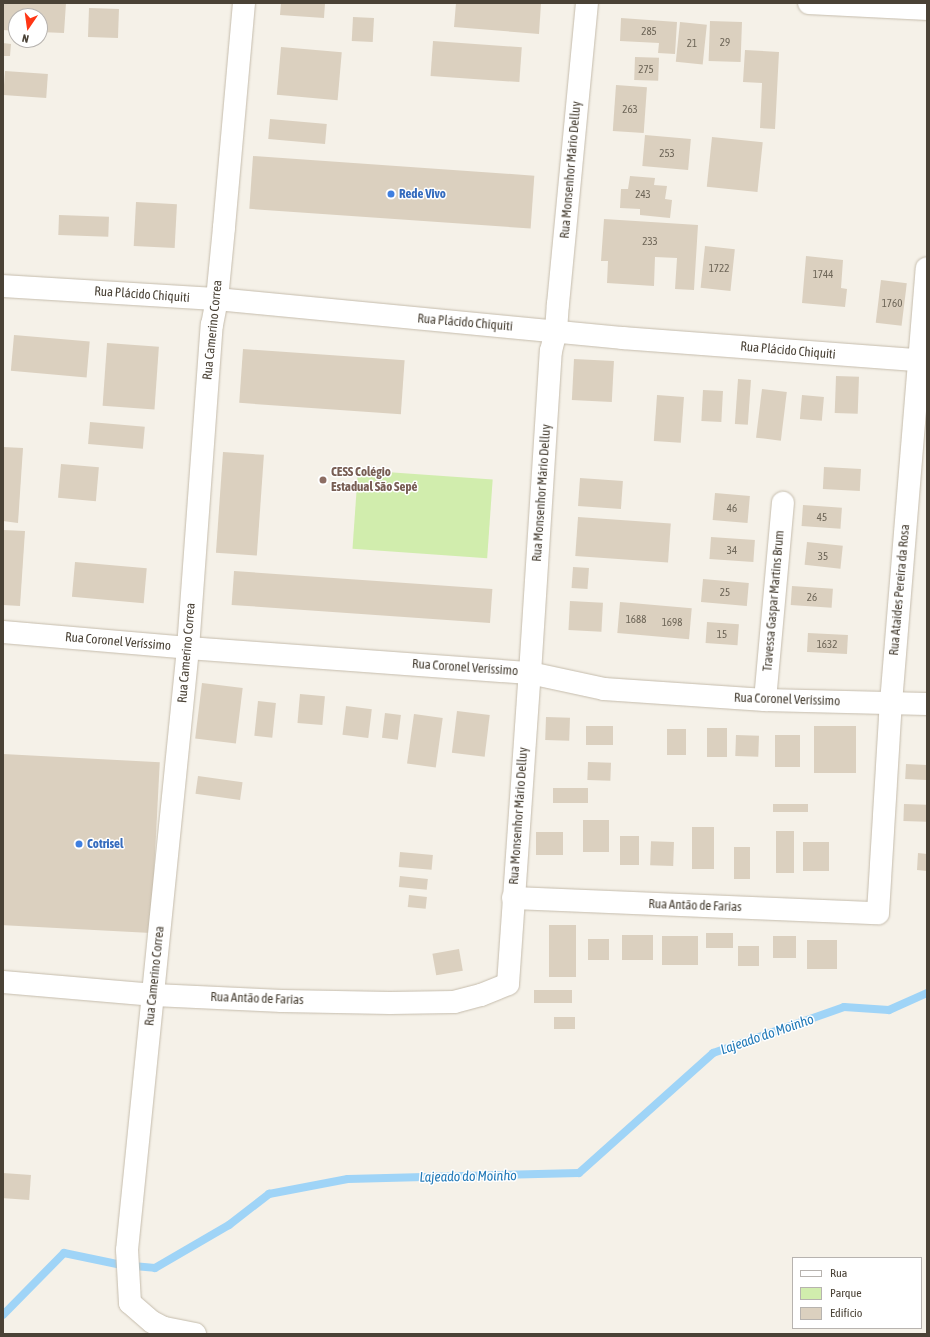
<!DOCTYPE html>
<html>
<head>
<meta charset="utf-8">
<style>
  body { margin:0 }
  #map { position:relative; width:930px; height:1337px; overflow:hidden; background:#f5f1e8; font-family:"Asap Condensed",sans-serif }
  div>[style] { position:absolute }
  .green>* { inset:0; background:#d1edad; transform-origin:0 0 }
  .stream>* { height:8px; margin:-4px; padding:0 4px; transform-origin:4px; border-radius:4px; background:#9fd4f7 }
  .building>* { inset:0; background:#dbd0bf; transform-origin:0 0 }
  .roads { filter:drop-shadow(0 0 1px #c5bcac) drop-shadow(0 0 1px #c5bcac) }
  .street>* { height:22px; margin:-11px; padding:0 11px; transform-origin:11px; border-radius:11px; background:#fff }
  .dots>* { width:11px; height:11px; translate:-50% -50%; box-sizing:border-box; border:2px solid #fff; border-radius:50% }
  span { translate:-50% -50%; white-space:nowrap; text-align:center; line-height:1.15; -webkit-text-stroke:3px #fff; paint-order:stroke }
  .number-label { font-size:11px; color:#6e6658 }
  .number-label span { -webkit-text-stroke-width:0 }
  .street-label { font-size:13px; color:#4a4236 }
  .shop-label { font-size:13px; color:#366cbe; font-weight:700 }
  .left { translate:0 -50%; text-align:left }
  .education-label { font-size:13px; color:#785e54; font-weight:700 }
  .water-label { font-size:14px; color:#227ab8; font-style:italic }
  .frame { position:absolute; inset:0; border:4px solid #4a4236; pointer-events:none }
  .legend { position:absolute; left:792px; top:1257px; width:130px; height:72px; box-sizing:border-box; background:#fff; border:1px solid #b7b3af; margin:0; padding:5px 7px; list-style:none; font-size:12px; color:#4a4236 }
  .legend li { display:flex; align-items:center; gap:8px; height:20px }
  .legend b { width:20px; border:1px solid #b7b3af }
  .north { position:absolute; left:8px; top:8px; width:40px; height:40px; box-sizing:border-box; background:#fff; border:1px solid #b7b3af; border-radius:50%; rotate:193deg; font-size:11px; font-weight:700; line-height:16px; text-align:center; color:#4a4236 }
  .north::after { content:''; display:block; margin:auto; width:14px; height:18px; background:#ff3615; clip-path:polygon(50% 0,100% 100%,50% 72%,0 100%) }
</style>
</head>
<body>
<div id="map">
  <div class="green">
    <div style="left:358px;top:470px;width:135px;height:79px;rotate:4deg"></div>
  </div>
  <div class="stream">
    <div style="left:3px;top:1315px;width:87px;rotate:-45.5deg"></div>
    <div style="left:64px;top:1253px;width:59px;rotate:11.7deg"></div>
    <div style="left:122px;top:1265px;width:33px;rotate:5deg"></div>
    <div style="left:155px;top:1268px;width:86px;rotate:-30.2deg"></div>
    <div style="left:229px;top:1225px;width:51px;rotate:-37.8deg"></div>
    <div style="left:269px;top:1194px;width:80px;rotate:-10.8deg"></div>
    <div style="left:348px;top:1179px;width:231px;rotate:-1.5deg"></div>
    <div style="left:579px;top:1173px;width:180px;rotate:-41.8deg"></div>
    <div style="left:713px;top:1053px;width:139px;rotate:-19.3deg"></div>
    <div style="left:844px;top:1007px;width:45px;rotate:3.8deg"></div>
    <div style="left:889px;top:1010px;width:42px;rotate:-24.1deg"></div>
  </div>
  <div class="building">
    <div style="clip-path:polygon(4px 3px,66px 3px,64px 33px,40px 32px,40px 16px,16px 16px,16px 31px,3px 30px)"></div>
    <div style="clip-path:polygon(281px 3px,325px 3px,324px 18px,280px 15px)"></div>
    <div style="clip-path:polygon(456px 3px,541px 3px,539px 34px,454px 27px)"></div>
    <div style="left:89px;top:8px;width:30px;height:29px;rotate:2deg"></div>
    <div style="left:353px;top:17px;width:21px;height:24px;rotate:3deg"></div>
    <div style="clip-path:polygon(621px 18px,677px 22px,675px 54px,658px 53px,659px 43px,620px 41px)"></div>
    <div style="left:710px;top:21px;width:32px;height:40px;rotate:2deg"></div>
    <div style="left:680px;top:22px;width:27px;height:40px;rotate:6deg"></div>
    <div style="left:433px;top:41px;width:89px;height:35px;rotate:4deg"></div>
    <div style="clip-path:polygon(3px 43px,11px 44px,10px 56px,3px 56px)"></div>
    <div style="left:281px;top:47px;width:61px;height:48px;rotate:5deg"></div>
    <div style="clip-path:polygon(745px 50px,779px 52px,775px 129px,760px 128px,762px 83px,743px 82px)"></div>
    <div style="left:635px;top:57px;width:24px;height:23px;rotate:2deg"></div>
    <div style="left:5px;top:71px;width:43px;height:24px;rotate:4deg"></div>
    <div style="left:616px;top:85px;width:31px;height:46px;rotate:4deg"></div>
    <div style="left:270px;top:119px;width:57px;height:20px;rotate:5deg"></div>
    <div style="left:645px;top:135px;width:46px;height:31px;rotate:5deg"></div>
    <div style="left:712px;top:137px;width:51px;height:50px;rotate:6deg"></div>
    <div style="left:253px;top:156px;width:282px;height:53px;rotate:4deg"></div>
    <div style="clip-path:polygon(630px 176px,655px 178px,654px 185px,667px 186px,665px 199px,672px 200px,670px 218px,640px 215px,640px 209px,620px 208px,621px 189px,628px 189px)"></div>
    <div style="left:136px;top:202px;width:41px;height:44px;rotate:3deg"></div>
    <div style="left:59px;top:215px;width:50px;height:20px;rotate:2deg"></div>
    <div style="clip-path:polygon(604px 219px,698px 225px,694px 290px,675px 289px,677px 258px,655px 257px,654px 286px,607px 283px,608px 261px,601px 261px)"></div>
    <div style="left:705px;top:246px;width:30px;height:42px;rotate:6deg"></div>
    <div style="clip-path:polygon(806px 256px,843px 260px,841px 288px,847px 289px,845px 307px,802px 303px)"></div>
    <div style="left:881px;top:280px;width:26px;height:43px;rotate:7deg"></div>
    <div style="left:14px;top:335px;width:76px;height:36px;rotate:5deg"></div>
    <div style="left:107px;top:343px;width:52px;height:63px;rotate:4deg"></div>
    <div style="left:243px;top:349px;width:162px;height:54px;rotate:4deg"></div>
    <div style="left:574px;top:359px;width:40px;height:41px;rotate:3deg"></div>
    <div style="left:836px;top:376px;width:23px;height:37px;rotate:2deg"></div>
    <div style="left:738px;top:379px;width:13px;height:45px;rotate:4deg"></div>
    <div style="left:762px;top:389px;width:25px;height:49px;rotate:7deg"></div>
    <div style="left:703px;top:390px;width:20px;height:31px;rotate:3deg"></div>
    <div style="left:657px;top:395px;width:27px;height:46px;rotate:4deg"></div>
    <div style="left:802px;top:395px;width:22px;height:24px;rotate:5deg"></div>
    <div style="left:90px;top:422px;width:55px;height:22px;rotate:5deg"></div>
    <div style="clip-path:polygon(3px 447px,23px 448px,18px 523px,3px 521px)"></div>
    <div style="left:223px;top:452px;width:41px;height:101px;rotate:4deg"></div>
    <div style="left:61px;top:464px;width:38px;height:34px;rotate:5deg"></div>
    <div style="left:824px;top:467px;width:37px;height:22px;rotate:3deg"></div>
    <div style="left:580px;top:478px;width:43px;height:28px;rotate:4deg"></div>
    <div style="left:715px;top:493px;width:35px;height:27px;rotate:5deg"></div>
    <div style="left:803px;top:505px;width:39px;height:21px;rotate:4deg"></div>
    <div style="left:578px;top:517px;width:93px;height:39px;rotate:4deg"></div>
    <div style="clip-path:polygon(3px 530px,25px 531px,20px 606px,3px 605px)"></div>
    <div style="left:711px;top:537px;width:44px;height:22px;rotate:4deg"></div>
    <div style="left:807px;top:542px;width:36px;height:23px;rotate:6deg"></div>
    <div style="left:75px;top:562px;width:72px;height:35px;rotate:5deg"></div>
    <div style="left:573px;top:567px;width:16px;height:21px;rotate:4deg"></div>
    <div style="left:234px;top:571px;width:259px;height:34px;rotate:4deg"></div>
    <div style="left:703px;top:579px;width:46px;height:23px;rotate:5deg"></div>
    <div style="left:792px;top:586px;width:41px;height:19px;rotate:4deg"></div>
    <div style="left:570px;top:601px;width:33px;height:29px;rotate:3deg"></div>
    <div style="left:620px;top:602px;width:72px;height:31px;rotate:5deg"></div>
    <div style="left:707px;top:622px;width:32px;height:21px;rotate:4deg"></div>
    <div style="left:808px;top:633px;width:40px;height:19px;rotate:3deg"></div>
    <div style="left:202px;top:683px;width:41px;height:56px;rotate:7deg"></div>
    <div style="left:300px;top:694px;width:25px;height:29px;rotate:5deg"></div>
    <div style="left:258px;top:701px;width:18px;height:35px;rotate:6deg"></div>
    <div style="left:346px;top:706px;width:26px;height:29px;rotate:7deg"></div>
    <div style="left:457px;top:711px;width:33px;height:42px;rotate:7deg"></div>
    <div style="left:385px;top:713px;width:16px;height:25px;rotate:7deg"></div>
    <div style="left:414px;top:714px;width:29px;height:50px;rotate:8deg"></div>
    <div style="left:546px;top:717px;width:24px;height:23px;rotate:2deg"></div>
    <div style="left:586px;top:726px;width:27px;height:19px"></div>
    <div style="left:814px;top:726px;width:42px;height:47px"></div>
    <div style="left:727px;top:728px;width:29px;height:20px;rotate:90deg"></div>
    <div style="left:667px;top:729px;width:19px;height:26px"></div>
    <div style="left:736px;top:735px;width:23px;height:21px;rotate:2deg"></div>
    <div style="left:800px;top:735px;width:32px;height:25px;rotate:90deg"></div>
    <div style="left:3px;top:754px;width:157px;height:171px;rotate:3deg"></div>
    <div style="left:588px;top:762px;width:23px;height:18px;rotate:2deg"></div>
    <div style="left:906px;top:764px;width:21px;height:15px;rotate:3deg"></div>
    <div style="left:198px;top:776px;width:45px;height:18px;rotate:8deg"></div>
    <div style="left:553px;top:788px;width:35px;height:15px"></div>
    <div style="left:773px;top:804px;width:35px;height:8px"></div>
    <div style="left:904px;top:804px;width:23px;height:17px;rotate:2deg"></div>
    <div style="left:583px;top:820px;width:26px;height:32px"></div>
    <div style="left:692px;top:827px;width:22px;height:42px"></div>
    <div style="left:776px;top:831px;width:18px;height:42px"></div>
    <div style="left:563px;top:832px;width:23px;height:27px;rotate:90deg"></div>
    <div style="left:620px;top:836px;width:19px;height:29px"></div>
    <div style="left:674px;top:842px;width:24px;height:23px;rotate:92deg"></div>
    <div style="left:803px;top:842px;width:26px;height:29px"></div>
    <div style="left:734px;top:847px;width:16px;height:32px"></div>
    <div style="left:400px;top:852px;width:33px;height:15px;rotate:5deg"></div>
    <div style="clip-path:polygon(918px 853px,927px 854px,927px 871px,917px 870px)"></div>
    <div style="left:400px;top:876px;width:28px;height:11px;rotate:6deg"></div>
    <div style="left:409px;top:895px;width:18px;height:12px;rotate:6deg"></div>
    <div style="left:549px;top:925px;width:27px;height:52px"></div>
    <div style="left:706px;top:933px;width:27px;height:15px"></div>
    <div style="left:622px;top:935px;width:31px;height:25px"></div>
    <div style="left:662px;top:936px;width:36px;height:29px"></div>
    <div style="left:796px;top:936px;width:22px;height:23px;rotate:90deg"></div>
    <div style="left:588px;top:939px;width:21px;height:21px"></div>
    <div style="left:807px;top:940px;width:30px;height:29px"></div>
    <div style="left:738px;top:946px;width:21px;height:20px"></div>
    <div style="left:459px;top:949px;width:22px;height:27px;rotate:80deg"></div>
    <div style="left:534px;top:990px;width:38px;height:13px"></div>
    <div style="left:554px;top:1017px;width:21px;height:12px"></div>
    <div style="left:3px;top:1173px;width:28px;height:25px;rotate:4deg"></div>
  </div>
  <div class="roads">
    <div class="street">
      <div style="left:809px;top:3px;width:118px;rotate:2.9deg"></div>
      <div style="left:3px;top:286px;width:214px;rotate:3.5deg"></div>
      <div style="left:217px;top:299px;width:408px;rotate:5.5deg"></div>
      <div style="left:623px;top:338px;width:305px;rotate:4.3deg"></div>
      <div style="left:3px;top:632px;width:186px;rotate:4.9deg"></div>
      <div style="left:188px;top:648px;width:343px;rotate:4.2deg"></div>
      <div style="left:530px;top:673px;width:76px;rotate:12.2deg"></div>
      <div style="left:604px;top:689px;width:161px;rotate:3.9deg"></div>
      <div style="left:765px;top:700px;width:162px;rotate:1.4deg"></div>
      <div style="left:765px;top:700px;width:198px;rotate:-84.8deg"></div>
      <div style="left:513px;top:898px;width:365px;rotate:2.4deg"></div>
      <div style="left:878px;top:913px;width:210px;rotate:-86.5deg"></div>
      <div style="left:891px;top:703px;width:436px;rotate:-85.3deg"></div>
      <div style="left:3px;top:982px;width:152px;rotate:4.9deg"></div>
      <div style="left:154px;top:995px;width:128px;rotate:2.7deg"></div>
      <div style="left:282px;top:1001px;width:108px;rotate:1.1deg"></div>
      <div style="left:390px;top:1003px;width:64px;rotate:-0.9deg"></div>
      <div style="left:454px;top:1002px;width:28px;rotate:-15deg"></div>
      <div style="left:481px;top:995px;width:29px;rotate:-22deg"></div>
      <div style="left:508px;top:984px;width:312px;rotate:-86deg"></div>
      <div style="left:530px;top:673px;width:323px;rotate:-86.3deg"></div>
      <div style="left:551px;top:351px;width:21px;rotate:-76deg"></div>
      <div style="left:556px;top:331px;width:27px;rotate:-86deg"></div>
      <div style="left:558px;top:304px;width:302px;rotate:-84.5deg"></div>
      <div style="left:195px;top:1334px;width:32px;rotate:-169deg"></div>
      <div style="left:164px;top:1328px;width:13px;rotate:-153deg"></div>
      <div style="left:152px;top:1322px;width:29px;rotate:-139deg"></div>
      <div style="left:130px;top:1303px;width:53px;rotate:-93.2deg"></div>
      <div style="left:127px;top:1250px;width:605px;rotate:-84.21deg"></div>
      <div style="left:188px;top:648px;width:324px;rotate:-85.8deg"></div>
      <div style="left:212px;top:325px;width:26px;rotate:-79deg"></div>
      <div style="left:217px;top:299px;width:72px;rotate:-84.4deg"></div>
      <div style="left:224px;top:227px;width:225px;rotate:-84.9deg"></div>
    </div>
  </div>
  <div class="dots">
    <div style="left:391px;top:194px;background:#3f7fe0"></div>
    <div style="left:323px;top:480px;background:#8d6e63"></div>
    <div style="left:79px;top:844px;background:#3f7fe0"></div>
  </div>
  <div class="number-label">
    <span style="left:649px;top:31px">285</span>
    <span style="left:725px;top:42px">29</span>
    <span style="left:692px;top:43px">21</span>
    <span style="left:646px;top:69px">275</span>
    <span style="left:630px;top:109px">263</span>
    <span style="left:667px;top:153px">253</span>
    <span style="left:643px;top:194px">243</span>
    <span style="left:650px;top:241px">233</span>
    <span style="left:719px;top:268px">1722</span>
    <span style="left:823px;top:274px">1744</span>
    <span style="left:892px;top:303px">1760</span>
    <span style="left:732px;top:508px">46</span>
    <span style="left:822px;top:517px">45</span>
    <span style="left:732px;top:550px">34</span>
    <span style="left:823px;top:556px">35</span>
    <span style="left:725px;top:592px">25</span>
    <span style="left:812px;top:597px">26</span>
    <span style="left:636px;top:619px">1688</span>
    <span style="left:672px;top:622px">1698</span>
    <span style="left:722px;top:634px">15</span>
    <span style="left:827px;top:644px">1632</span>
  </div>
  <div class="street-label">
    <span style="left:571px;top:170px;rotate:-85deg">Rua Monsenhor Mário Delluy</span>
    <span style="left:142px;top:295px;rotate:4deg">Rua Plácido Chiquiti</span>
    <span style="left:465px;top:323px;rotate:5deg">Rua Plácido Chiquiti</span>
    <span style="left:213px;top:330px;rotate:-84deg">Rua Camerino Correa</span>
    <span style="left:788px;top:351px;rotate:5deg">Rua Plácido Chiquiti</span>
    <span style="left:542px;top:493px;rotate:-86deg">Rua Monsenhor Mário Delluy</span>
    <span style="left:900px;top:590px;rotate:-85deg">Rua Ataides Pereira da Rosa</span>
    <span style="left:774px;top:601px;rotate:-85deg">Travessa Gaspar Martins Brum</span>
    <span style="left:118px;top:642px;rotate:5deg">Rua Coronel Veríssimo</span>
    <span style="left:187px;top:653px;rotate:-85deg">Rua Camerino Correa</span>
    <span style="left:465px;top:668px;rotate:4deg">Rua Coronel Veríssimo</span>
    <span style="left:787px;top:700px;rotate:2deg">Rua Coronel Veríssimo</span>
    <span style="left:519px;top:816px;rotate:-86deg">Rua Monsenhor Mário Delluy</span>
    <span style="left:695px;top:906px;rotate:2deg">Rua Antão de Farias</span>
    <span style="left:155px;top:976px;rotate:-84deg">Rua Camerino Correa</span>
    <span style="left:257px;top:999px;rotate:2deg">Rua Antão de Farias</span>
  </div>
  <div class="shop-label">
    <span class="left" style="left:399px;top:194px">Rede Vivo</span>
    <span class="left" style="left:87px;top:844px">Cotrisel</span>
  </div>
  <div class="education-label">
    <span class="left" style="left:331px;top:480px">CESS Colégio<br>Estadual São Sepé</span>
  </div>
  <div class="water-label">
    <span style="left:767px;top:1034px;rotate:-19deg">Lajeado do Moinho</span>
    <span style="left:468px;top:1176px;rotate:-1deg">Lajeado do Moinho</span>
  </div>
  <div class="frame"></div>
  <ul class="legend">
  <li><b style="height:5px;background:#fff"></b>Rua</li>
  <li><b style="height:11px;background:#d1edad"></b>Parque</li>
  <li><b style="height:11px;background:#dbd0bf"></b>Edifício</li>
  </ul>
  <div class="north">N</div>
</div>
</body>
</html>
